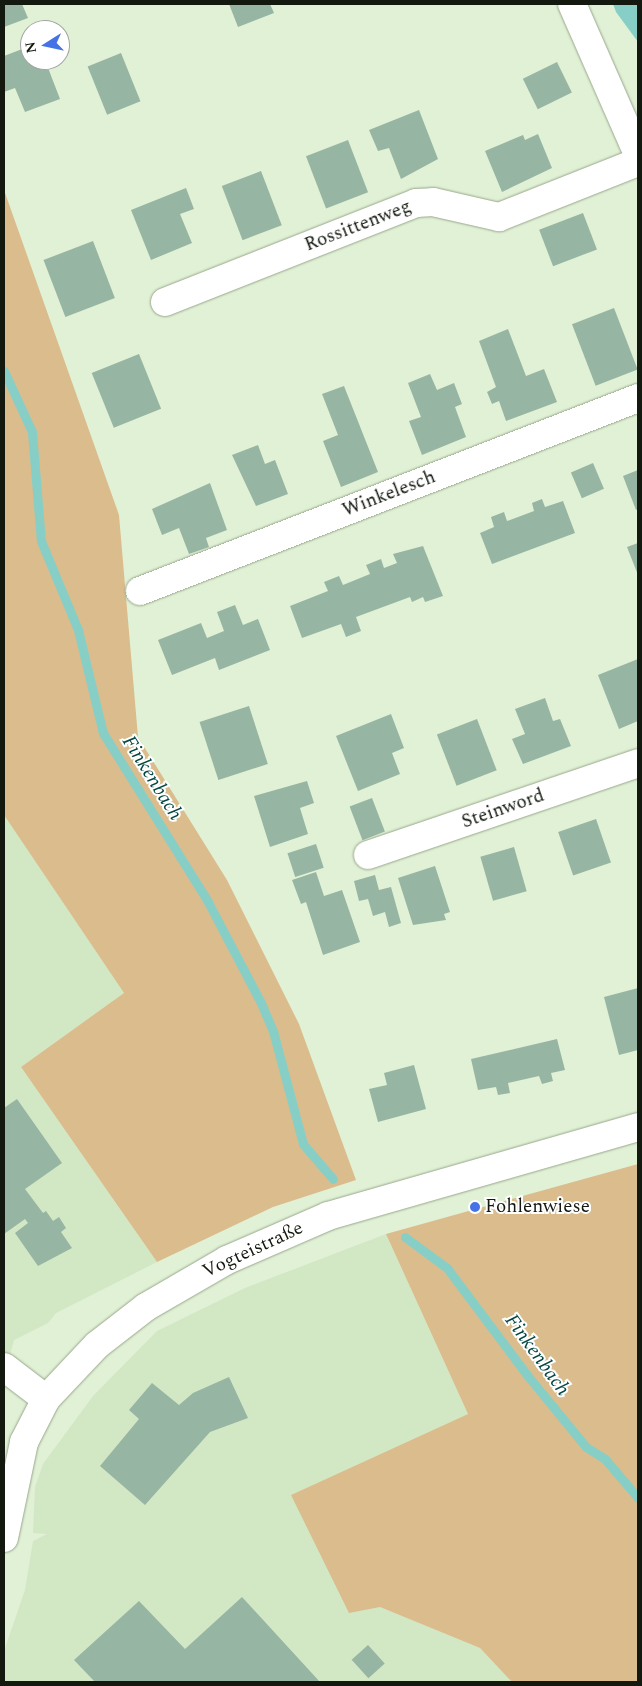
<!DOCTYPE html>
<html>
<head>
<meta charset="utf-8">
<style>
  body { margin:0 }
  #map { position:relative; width:642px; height:1686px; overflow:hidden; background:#e1f1d5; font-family:Spectral,serif }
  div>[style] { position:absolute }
  .built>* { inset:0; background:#d2e7c4 }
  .green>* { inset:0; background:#dabc8d }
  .water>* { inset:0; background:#87cfc6 }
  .stream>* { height:9px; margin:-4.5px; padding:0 4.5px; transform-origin:4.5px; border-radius:4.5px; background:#87cfc6 }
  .building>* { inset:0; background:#97b5a3; transform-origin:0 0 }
  .roads { filter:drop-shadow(0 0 1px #98a78d) drop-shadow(0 0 1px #98a78d) }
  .minor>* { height:28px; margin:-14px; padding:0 14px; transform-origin:14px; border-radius:14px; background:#fff }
  .dots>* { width:14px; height:14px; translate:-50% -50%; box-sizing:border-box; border:2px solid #fff; border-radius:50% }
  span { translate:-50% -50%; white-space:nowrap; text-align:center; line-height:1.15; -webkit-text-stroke:4px #fff; paint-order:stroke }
  .street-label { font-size:19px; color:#13190f }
  .poi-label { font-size:19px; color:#13190f }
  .left { translate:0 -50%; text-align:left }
  .water-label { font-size:20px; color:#044842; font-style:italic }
  .frame { position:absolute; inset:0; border:5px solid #13190f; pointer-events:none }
  .north { position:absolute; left:20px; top:20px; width:50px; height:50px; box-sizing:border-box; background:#fff; border:1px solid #a1a39f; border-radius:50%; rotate:260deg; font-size:14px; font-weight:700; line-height:20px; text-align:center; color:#13190f }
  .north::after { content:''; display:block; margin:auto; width:18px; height:22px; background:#4572e4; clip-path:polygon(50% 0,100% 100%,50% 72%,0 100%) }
</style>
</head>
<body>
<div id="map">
  <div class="built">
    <div style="clip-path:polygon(4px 815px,124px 993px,21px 1067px,157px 1262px,56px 1313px,48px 1323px,14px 1340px,4px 1377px)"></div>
    <div style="clip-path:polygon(386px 1234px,468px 1414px,291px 1495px,380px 1607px,480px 1648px,512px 1682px,4px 1682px,4px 1651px,25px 1590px,33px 1541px,47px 1534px,33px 1533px,35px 1487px,43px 1464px,93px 1396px,157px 1331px,245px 1288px)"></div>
  </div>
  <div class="green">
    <div style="clip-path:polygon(4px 190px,119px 515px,138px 737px,227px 880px,299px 1024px,356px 1180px,273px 1207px,157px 1262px,21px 1067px,124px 993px,4px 815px)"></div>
    <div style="clip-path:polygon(638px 1164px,638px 1682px,512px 1682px,480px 1648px,380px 1607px,349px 1613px,291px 1495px,468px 1414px,386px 1234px)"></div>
  </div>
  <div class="water">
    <div style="clip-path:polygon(613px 4px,638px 4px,638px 42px,616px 12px)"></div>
  </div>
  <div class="stream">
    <div style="left:4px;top:371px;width:67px;rotate:65.3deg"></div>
    <div style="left:32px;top:432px;width:109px;rotate:85.3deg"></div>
    <div style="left:41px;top:541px;width:96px;rotate:67.4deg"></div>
    <div style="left:78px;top:630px;width:106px;rotate:76.4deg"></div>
    <div style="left:103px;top:733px;width:199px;rotate:58.1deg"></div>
    <div style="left:208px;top:902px;width:114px;rotate:62.3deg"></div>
    <div style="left:261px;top:1003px;width:30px;rotate:67deg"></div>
    <div style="left:273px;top:1031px;width:117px;rotate:75.1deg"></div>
    <div style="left:303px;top:1144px;width:46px;rotate:49.4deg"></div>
    <div style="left:405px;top:1237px;width:52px;rotate:36.4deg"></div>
    <div style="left:447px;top:1268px;width:134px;rotate:53.2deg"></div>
    <div style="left:527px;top:1375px;width:93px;rotate:50.7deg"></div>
    <div style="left:586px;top:1447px;width:22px;rotate:32deg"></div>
    <div style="left:605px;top:1459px;width:51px;rotate:49.8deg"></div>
  </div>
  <div class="building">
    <div style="clip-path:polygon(4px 4px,22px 4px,28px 18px,4px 27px)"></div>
    <div style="clip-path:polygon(229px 4px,270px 4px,274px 13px,238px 27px)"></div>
    <div style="clip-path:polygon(30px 46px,30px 60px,45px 60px,60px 99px,25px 112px,15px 88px,4px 92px,4px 56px)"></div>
    <div style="left:121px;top:53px;width:52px;height:36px;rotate:68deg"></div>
    <div style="left:557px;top:62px;width:34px;height:38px;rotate:64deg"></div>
    <div style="clip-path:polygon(419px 110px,438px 159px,401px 179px,389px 148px,378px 151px,369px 130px)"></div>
    <div style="clip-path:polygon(538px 134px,552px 168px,502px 192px,485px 151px,523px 135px,525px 140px)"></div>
    <div style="left:348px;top:140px;width:56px;height:45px;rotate:69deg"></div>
    <div style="left:261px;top:171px;width:58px;height:42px;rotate:69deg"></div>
    <div style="clip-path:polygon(186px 188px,194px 209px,180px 214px,192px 243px,151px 260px,131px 210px)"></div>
    <div style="left:583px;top:213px;width:39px;height:47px;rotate:69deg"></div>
    <div style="left:93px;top:241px;width:61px;height:53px;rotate:69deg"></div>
    <div style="left:614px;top:308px;width:66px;height:45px;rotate:69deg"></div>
    <div style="clip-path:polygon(508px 329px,526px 376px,544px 369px,557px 402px,506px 421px,499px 401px,492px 404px,487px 392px,496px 387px,479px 341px)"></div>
    <div style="left:139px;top:354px;width:59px;height:51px;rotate:68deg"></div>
    <div style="clip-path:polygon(430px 374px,437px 390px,454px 383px,462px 404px,455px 407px,466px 437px,422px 455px,409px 421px,421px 417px,408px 383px)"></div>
    <div style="clip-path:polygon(344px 386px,378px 472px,341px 487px,323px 441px,338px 435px,322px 394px)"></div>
    <div style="clip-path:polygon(258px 445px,265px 464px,275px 460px,288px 494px,256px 506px,232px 455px)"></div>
    <div style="left:593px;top:463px;width:28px;height:24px;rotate:67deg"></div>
    <div style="clip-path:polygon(638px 470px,638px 509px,636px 510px,623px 476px)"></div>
    <div style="clip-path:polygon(210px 483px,227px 530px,206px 538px,209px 547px,189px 554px,179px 528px,162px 535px,152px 509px)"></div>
    <div style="clip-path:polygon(542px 499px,545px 507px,563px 501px,575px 533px,492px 564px,480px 533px,494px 527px,491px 517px,504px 512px,507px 521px,534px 511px,532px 503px)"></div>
    <div style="clip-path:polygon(638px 543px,638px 575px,627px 547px)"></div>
    <div style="clip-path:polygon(423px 546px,443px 596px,425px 602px,423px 597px,412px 602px,410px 597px,356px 617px,361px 631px,346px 637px,341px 624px,302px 638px,290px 606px,328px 591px,324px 582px,339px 576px,343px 585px,370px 574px,366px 565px,381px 559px,384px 568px,397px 563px,393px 554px)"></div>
    <div style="clip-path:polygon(235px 605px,243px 625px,258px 619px,270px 650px,219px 670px,215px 658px,172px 675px,158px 640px,201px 623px,207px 638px,224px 631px,217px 612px)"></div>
    <div style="clip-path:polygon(638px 659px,638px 721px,619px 729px,598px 675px)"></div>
    <div style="clip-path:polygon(545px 698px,553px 721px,560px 719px,571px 746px,523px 764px,512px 739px,525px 734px,515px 709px)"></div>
    <div style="left:249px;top:706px;width:61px;height:52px;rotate:72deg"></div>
    <div style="clip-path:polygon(391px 714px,404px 748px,392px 753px,400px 774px,358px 791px,336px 736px)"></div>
    <div style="left:477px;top:719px;width:55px;height:43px;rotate:69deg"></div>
    <div style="clip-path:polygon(307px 781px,314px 803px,300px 808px,308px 834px,270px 847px,254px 796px)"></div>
    <div style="left:372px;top:798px;width:36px;height:24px;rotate:69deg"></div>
    <div style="left:596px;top:819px;width:46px;height:40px;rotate:71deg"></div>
    <div style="left:316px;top:844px;width:25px;height:30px;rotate:72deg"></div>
    <div style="left:514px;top:847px;width:46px;height:35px;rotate:74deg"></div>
    <div style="clip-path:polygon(435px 866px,450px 912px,444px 914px,446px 920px,413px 925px,398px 878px)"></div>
    <div style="clip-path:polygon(316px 872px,324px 896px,342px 890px,360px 942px,323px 955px,306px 902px,301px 904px,292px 880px)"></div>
    <div style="clip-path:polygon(375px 875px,379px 890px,391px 887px,401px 923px,389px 927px,385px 912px,373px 916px,368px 899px,359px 901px,354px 881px)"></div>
    <div style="clip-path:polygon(638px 988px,638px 1050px,619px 1055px,604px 997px)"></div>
    <div style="clip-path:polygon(557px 1039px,565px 1070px,551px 1073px,553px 1081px,542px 1084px,539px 1076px,508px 1083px,510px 1093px,498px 1095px,496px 1087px,478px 1090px,471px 1059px)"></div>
    <div style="clip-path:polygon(414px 1065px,426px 1109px,378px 1122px,369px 1089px,387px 1085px,384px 1073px)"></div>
    <div style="clip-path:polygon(17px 1099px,62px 1163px,25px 1189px,43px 1213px,46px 1211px,53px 1221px,59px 1217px,66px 1228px,61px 1232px,72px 1248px,38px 1266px,15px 1233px,28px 1223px,25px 1219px,4px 1234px,4px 1108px)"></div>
    <div style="clip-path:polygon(229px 1377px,248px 1418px,210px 1432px,145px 1505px,100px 1466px,139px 1419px,129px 1410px,152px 1383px,179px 1405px,193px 1393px)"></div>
    <div style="clip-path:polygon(242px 1597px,320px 1682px,95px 1682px,74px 1660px,139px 1601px,185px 1649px)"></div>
    <div style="left:368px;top:1645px;width:25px;height:22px;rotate:48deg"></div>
  </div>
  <div class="roads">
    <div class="minor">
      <div style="left:572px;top:4px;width:164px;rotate:66.3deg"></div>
      <div style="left:165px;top:302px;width:270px;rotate:-21.5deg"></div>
      <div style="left:416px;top:203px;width:17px;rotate:-3deg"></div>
      <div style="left:433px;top:202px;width:68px;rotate:12.8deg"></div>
      <div style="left:499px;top:217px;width:149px;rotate:-21.6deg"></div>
      <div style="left:140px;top:591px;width:534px;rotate:-21.18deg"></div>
      <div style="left:368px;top:855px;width:285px;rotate:-18.8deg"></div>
      <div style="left:4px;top:1367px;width:53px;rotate:37.3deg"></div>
      <div style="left:4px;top:1538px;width:98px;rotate:-78.2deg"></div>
      <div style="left:24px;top:1442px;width:48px;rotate:-62.9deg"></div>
      <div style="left:46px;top:1399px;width:74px;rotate:-46.6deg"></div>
      <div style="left:97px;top:1345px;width:62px;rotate:-37.8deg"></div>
      <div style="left:146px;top:1307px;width:94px;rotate:-30.1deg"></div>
      <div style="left:227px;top:1260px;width:110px;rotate:-23.5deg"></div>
      <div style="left:328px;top:1216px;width:323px;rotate:-16deg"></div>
    </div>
  </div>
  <div class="dots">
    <div style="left:475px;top:1207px;background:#4572e4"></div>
  </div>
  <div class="street-label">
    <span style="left:358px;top:226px;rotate:-21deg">Rossittenweg</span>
    <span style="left:389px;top:494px;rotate:-21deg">Winkelesch</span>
    <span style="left:503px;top:809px;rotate:-19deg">Steinword</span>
    <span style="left:253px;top:1250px;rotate:-25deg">Vogteistraße</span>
  </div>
  <div class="poi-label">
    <span class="left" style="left:485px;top:1207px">Fohlenwiese</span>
  </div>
  <div class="water-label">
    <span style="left:152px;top:778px;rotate:58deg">Finkenbach</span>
    <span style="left:537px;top:1355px;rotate:54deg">Finkenbach</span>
  </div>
  <div class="frame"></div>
  <div class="north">N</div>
</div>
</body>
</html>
